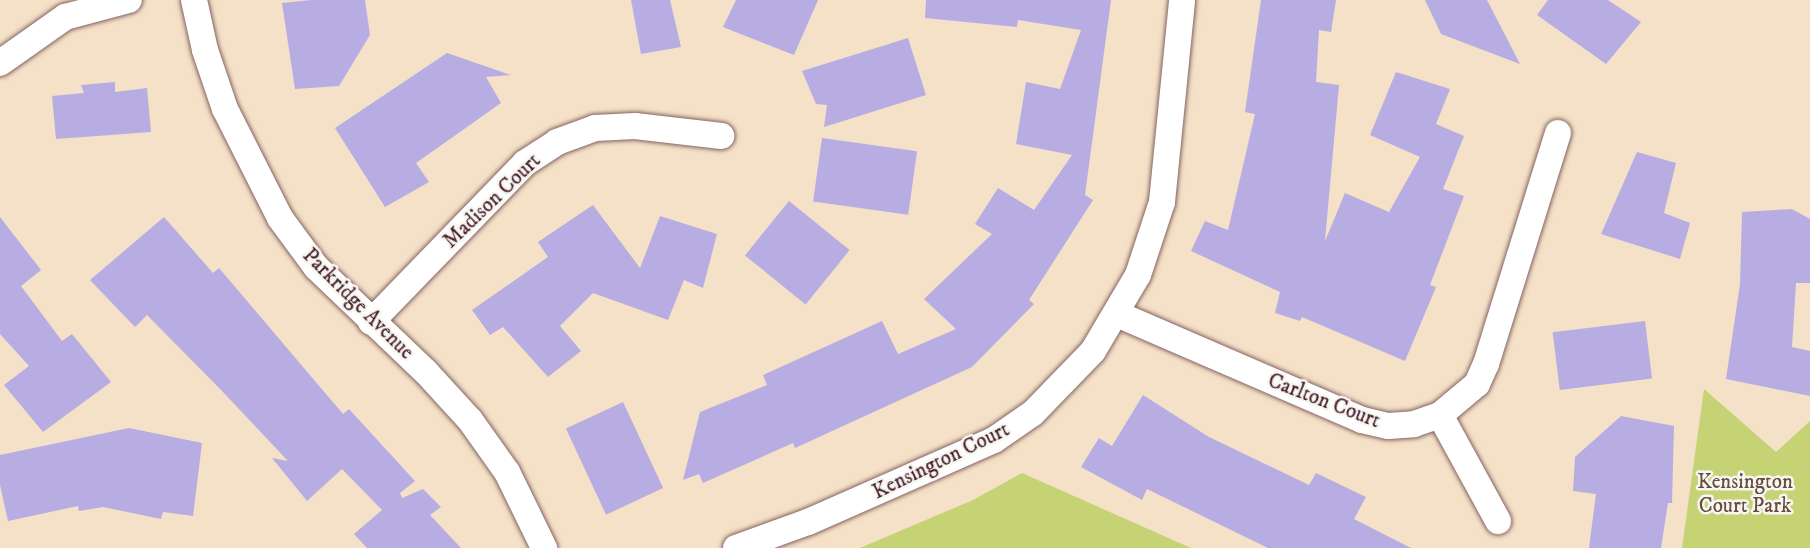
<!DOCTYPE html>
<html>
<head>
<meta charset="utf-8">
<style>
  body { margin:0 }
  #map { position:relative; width:1810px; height:548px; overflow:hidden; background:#f4e1c7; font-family:"IM FELL DW Pica",serif }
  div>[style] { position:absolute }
  .green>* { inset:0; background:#c6d374 }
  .building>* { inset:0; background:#b7ade3; transform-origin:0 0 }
  .roads { filter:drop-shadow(0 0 2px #866362) drop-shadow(0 0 2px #866362) }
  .minor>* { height:26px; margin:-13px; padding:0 13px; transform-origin:13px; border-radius:13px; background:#fff }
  span { translate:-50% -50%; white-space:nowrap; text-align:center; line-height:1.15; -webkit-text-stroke:5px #f6f6f2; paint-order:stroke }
  .street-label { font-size:21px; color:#4a1f2b }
  .park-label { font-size:21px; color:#694c3d }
</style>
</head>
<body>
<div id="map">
  <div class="green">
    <div style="clip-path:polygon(1704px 389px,1776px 452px,1810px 421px,1810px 548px,1682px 548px)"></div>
    <div style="clip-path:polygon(1022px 473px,1191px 548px,860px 548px,973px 500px)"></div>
  </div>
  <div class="building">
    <div style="clip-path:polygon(311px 0,365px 0,370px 35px,339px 86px,295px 89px,282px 3px)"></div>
    <div style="clip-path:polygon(631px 0,670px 0,681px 47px,641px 54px)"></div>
    <div style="clip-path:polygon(736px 0,818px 0,794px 55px,723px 27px)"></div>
    <div style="clip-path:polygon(926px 0,1111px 0,1085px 195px,1093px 200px,1029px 300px,1034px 304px,972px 367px,795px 448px,793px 443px,703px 483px,699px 474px,683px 480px,700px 412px,767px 385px,763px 375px,882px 321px,898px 354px,956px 329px,924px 299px,992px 234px,975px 224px,998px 188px,1034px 210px,1072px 155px,1016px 144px,1026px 82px,1060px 89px,1081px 30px,1018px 20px,1017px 27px,925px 18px)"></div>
    <div style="clip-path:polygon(1261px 0,1336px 0,1331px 32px,1319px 30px,1316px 82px,1339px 85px,1325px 241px,1345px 193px,1389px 212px,1420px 157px,1370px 135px,1396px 72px,1450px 89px,1436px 124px,1464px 136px,1443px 189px,1464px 196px,1430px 285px,1436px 287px,1405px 361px,1302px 317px,1300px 321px,1275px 313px,1280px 292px,1191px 251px,1205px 221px,1228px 230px,1255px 114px,1245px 112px)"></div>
    <div style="clip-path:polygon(1425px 0,1487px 0,1520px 64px,1441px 34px)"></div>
    <div style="clip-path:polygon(1548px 0,1608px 0,1641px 22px,1606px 64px,1537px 15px)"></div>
    <div style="clip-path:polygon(908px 38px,926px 95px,824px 127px,827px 105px,816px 104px,802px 71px)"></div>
    <div style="clip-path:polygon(447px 53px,511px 75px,486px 77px,501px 103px,416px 163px,429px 182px,385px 207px,335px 128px)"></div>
    <div style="clip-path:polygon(115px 82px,115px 92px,147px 88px,151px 132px,56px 139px,52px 96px,84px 93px,81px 85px)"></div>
    <div style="left:822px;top:138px;width:96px;height:64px;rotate:8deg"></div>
    <div style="clip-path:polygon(1637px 152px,1676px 163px,1664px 213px,1690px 223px,1680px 259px,1601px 234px)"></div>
    <div style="left:789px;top:201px;width:78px;height:70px;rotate:39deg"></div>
    <div style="clip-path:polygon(593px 205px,640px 268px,660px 216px,717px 234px,703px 288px,684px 280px,668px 320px,593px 293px,560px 326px,581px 351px,548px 377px,503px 327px,490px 335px,472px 310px,548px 257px,538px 242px)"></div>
    <div style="clip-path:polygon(1792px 209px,1810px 219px,1810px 283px,1796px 283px,1792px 347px,1810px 351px,1810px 396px,1726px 379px,1740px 284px,1742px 212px)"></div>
    <div style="clip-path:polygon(0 217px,41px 270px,21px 286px,62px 341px,72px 334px,111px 382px,43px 432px,4px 385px,29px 366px,0 334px)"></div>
    <div style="clip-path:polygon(164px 217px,213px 273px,219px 268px,343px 414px,349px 409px,415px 481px,400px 493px,402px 498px,423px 489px,441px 507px,430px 515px,461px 548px,367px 548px,354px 534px,382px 510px,342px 469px,307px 501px,272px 458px,288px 461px,222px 391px,147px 315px,135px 327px,90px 280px)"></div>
    <div style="left:1645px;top:321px;width:58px;height:93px;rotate:83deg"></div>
    <div style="clip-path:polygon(1143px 395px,1209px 437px,1309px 485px,1316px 473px,1366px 497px,1354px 519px,1411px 548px,1268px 548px,1147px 489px,1142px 500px,1081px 467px,1099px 438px,1112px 446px)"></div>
    <div style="left:623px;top:402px;width:95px;height:63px;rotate:65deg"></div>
    <div style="clip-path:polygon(1621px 416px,1674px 426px,1672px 503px,1668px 503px,1661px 548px,1589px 548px,1596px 494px,1573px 491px,1575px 457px)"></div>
    <div style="clip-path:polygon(129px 428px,202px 443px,193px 516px,163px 512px,161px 519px,103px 507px,79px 511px,78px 506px,8px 521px,0 485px,0 455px)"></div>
  </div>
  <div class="roads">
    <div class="minor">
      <div style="left:194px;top:0;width:51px;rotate:77.6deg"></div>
      <div style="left:205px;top:50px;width:62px;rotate:71.3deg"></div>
      <div style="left:225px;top:109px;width:122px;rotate:63.2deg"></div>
      <div style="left:280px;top:218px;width:61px;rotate:53.7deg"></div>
      <div style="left:316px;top:267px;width:152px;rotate:43.7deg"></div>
      <div style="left:426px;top:372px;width:65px;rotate:47.5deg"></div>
      <div style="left:470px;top:420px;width:64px;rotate:54.6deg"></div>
      <div style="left:507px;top:472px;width:85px;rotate:64deg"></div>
      <div style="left:0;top:63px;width:80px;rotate:-35.3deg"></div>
      <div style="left:65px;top:17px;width:66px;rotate:-14.9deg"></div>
      <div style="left:1117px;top:314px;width:267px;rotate:23.4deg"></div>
      <div style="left:1362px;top:420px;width:27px;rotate:13deg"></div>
      <div style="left:1388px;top:426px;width:26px;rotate:-4deg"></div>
      <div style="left:1414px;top:424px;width:28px;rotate:-19deg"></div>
      <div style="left:1440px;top:415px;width:48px;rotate:-40deg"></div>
      <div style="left:1477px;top:384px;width:22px;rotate:-66deg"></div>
      <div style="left:1486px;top:364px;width:242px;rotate:-72.7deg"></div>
      <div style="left:371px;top:322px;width:221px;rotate:-45.9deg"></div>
      <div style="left:525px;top:163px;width:38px;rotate:-33deg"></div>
      <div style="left:557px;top:142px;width:40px;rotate:-20.2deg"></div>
      <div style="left:595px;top:128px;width:40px;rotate:-2.9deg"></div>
      <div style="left:635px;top:126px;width:87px;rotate:6.6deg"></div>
      <div style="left:1440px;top:415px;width:121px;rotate:61.3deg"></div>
      <div style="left:736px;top:548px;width:77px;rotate:-19.9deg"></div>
      <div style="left:808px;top:522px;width:203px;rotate:-23.8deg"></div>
      <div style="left:994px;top:440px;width:47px;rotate:-34.7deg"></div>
      <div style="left:1033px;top:413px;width:86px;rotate:-45.9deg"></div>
      <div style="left:1093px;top:351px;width:88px;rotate:-59.4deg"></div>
      <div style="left:1138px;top:275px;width:77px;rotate:-71.8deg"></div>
      <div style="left:1162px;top:202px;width:203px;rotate:-84.3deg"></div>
    </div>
  </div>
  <div class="street-label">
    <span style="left:492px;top:201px;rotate:-44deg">Madison Court</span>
    <span style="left:358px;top:304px;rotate:45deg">Parkridge Avenue</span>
    <span style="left:1324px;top:401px;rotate:21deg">Carlton Court</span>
    <span style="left:941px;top:461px;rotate:-26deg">Kensington Court</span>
  </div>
  <div class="park-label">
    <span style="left:1745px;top:494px">Kensington<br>Court Park</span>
  </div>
</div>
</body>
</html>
